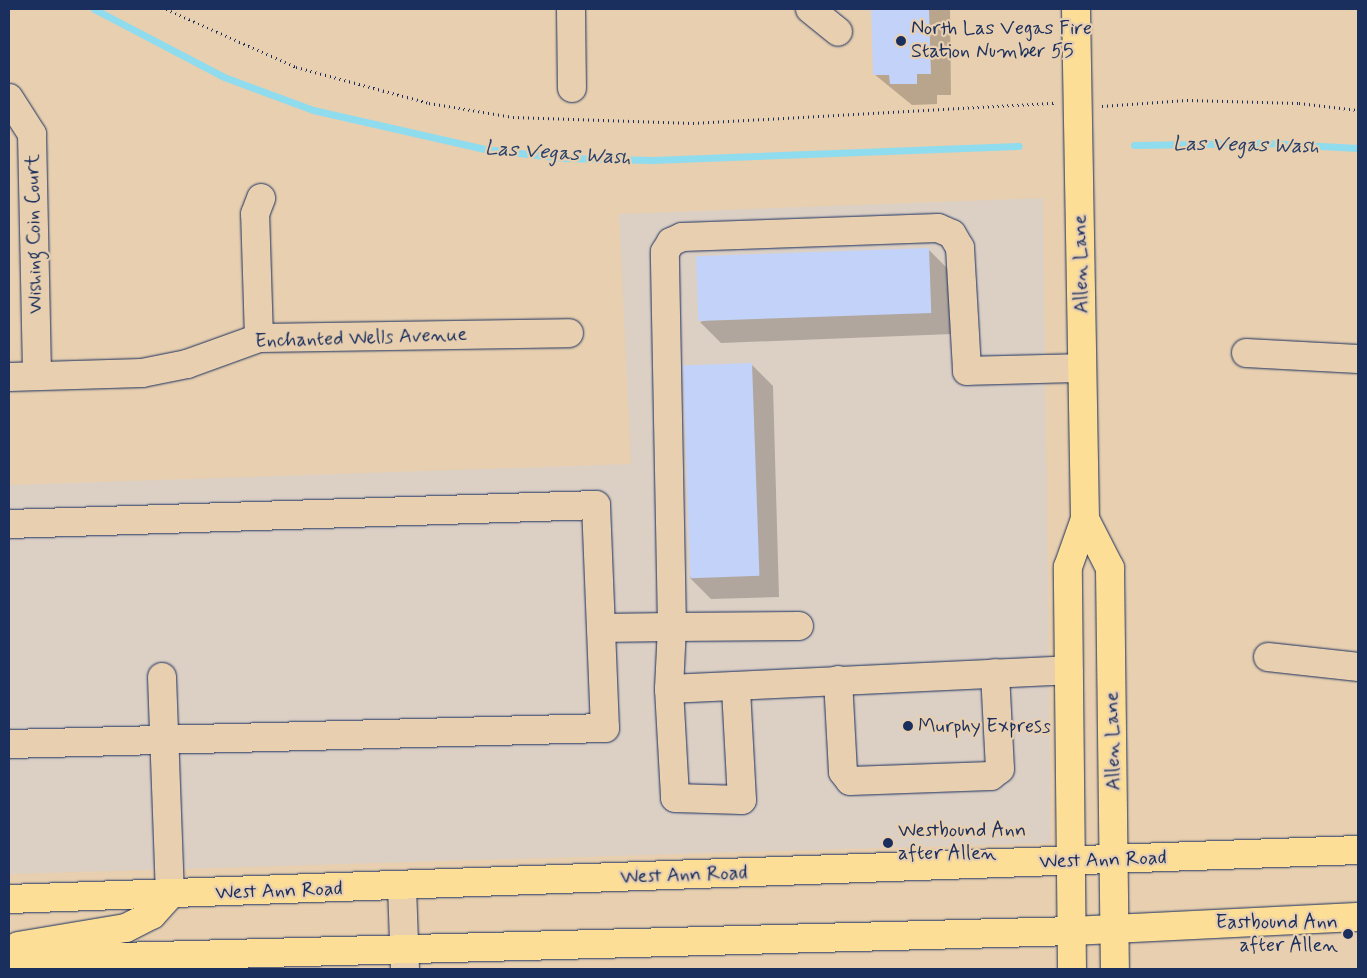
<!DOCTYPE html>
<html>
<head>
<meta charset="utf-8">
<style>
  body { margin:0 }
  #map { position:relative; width:1367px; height:978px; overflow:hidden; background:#e7cfaf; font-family:Mynerve,sans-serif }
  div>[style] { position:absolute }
  .built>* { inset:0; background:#dcd0c5 }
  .shadow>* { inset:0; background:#0003 }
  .stream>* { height:7px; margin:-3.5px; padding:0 3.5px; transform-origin:3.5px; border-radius:3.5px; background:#8fdcef }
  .building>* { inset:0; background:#c3d2f9; transform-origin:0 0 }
  .path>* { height:3px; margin-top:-1.5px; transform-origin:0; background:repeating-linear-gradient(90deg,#1b2f5e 0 1px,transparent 0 5px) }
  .roads { filter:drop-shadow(0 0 1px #1b2f5e) drop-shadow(0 0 1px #1b2f5e) }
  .minor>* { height:28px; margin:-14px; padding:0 14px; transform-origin:14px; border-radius:14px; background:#e7cfaf }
  .major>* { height:28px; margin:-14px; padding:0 14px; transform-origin:14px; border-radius:14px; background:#fdde96 }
  .dots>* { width:14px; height:14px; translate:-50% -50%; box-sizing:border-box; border:2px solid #e7cfaf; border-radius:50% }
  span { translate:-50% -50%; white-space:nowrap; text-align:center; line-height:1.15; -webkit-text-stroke:4.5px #e7cfaf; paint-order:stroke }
  .poi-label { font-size:20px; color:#1b2f5e }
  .left { translate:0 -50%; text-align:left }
  .right { translate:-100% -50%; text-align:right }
  .street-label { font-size:20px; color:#1b2f5e }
  .water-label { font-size:21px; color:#27406c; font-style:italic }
  .frame { position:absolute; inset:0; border:10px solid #1b2f5e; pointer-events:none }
</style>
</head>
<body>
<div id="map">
  <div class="built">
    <div style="clip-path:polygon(1043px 198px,1051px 843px,9px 874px,9px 485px,631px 464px,619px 214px)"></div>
  </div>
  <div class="shadow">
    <div style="clip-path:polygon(873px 9px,950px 9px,951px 95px,937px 95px,937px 104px,912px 105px,874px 74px)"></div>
    <div style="clip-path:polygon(928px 249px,949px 270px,952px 334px,721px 343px,700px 322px)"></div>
    <div style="clip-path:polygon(752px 365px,773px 386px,779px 597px,711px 599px,690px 578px)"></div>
  </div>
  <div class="stream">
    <div style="left:94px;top:9px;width:147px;rotate:27.6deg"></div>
    <div style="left:224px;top:77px;width:95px;rotate:20.3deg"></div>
    <div style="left:313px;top:110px;width:176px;rotate:12.8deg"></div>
    <div style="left:485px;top:149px;width:78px;rotate:6.7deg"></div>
    <div style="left:562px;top:158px;width:90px;rotate:1.3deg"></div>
    <div style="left:652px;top:160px;width:367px;rotate:-2.2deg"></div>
    <div style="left:1134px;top:145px;width:132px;rotate:-0.9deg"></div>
    <div style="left:1266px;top:143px;width:92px;rotate:3.1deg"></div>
  </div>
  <div class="building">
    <div style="clip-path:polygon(871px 9px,929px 9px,931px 74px,917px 74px,917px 84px,890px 84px,889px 75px,873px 75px)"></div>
    <div style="left:929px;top:248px;width:65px;height:233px;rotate:88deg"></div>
    <div style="left:752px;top:363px;width:213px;height:69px;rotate:88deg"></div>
  </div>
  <div class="path">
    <div style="left:166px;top:9px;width:142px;rotate:24deg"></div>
    <div style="left:296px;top:67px;width:138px;rotate:15.1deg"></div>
    <div style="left:429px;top:103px;width:85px;rotate:9.5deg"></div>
    <div style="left:513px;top:117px;width:180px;rotate:1.9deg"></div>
    <div style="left:693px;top:123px;width:362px;rotate:-3.2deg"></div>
    <div style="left:1102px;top:106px;width:85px;rotate:-4deg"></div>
    <div style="left:1187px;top:100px;width:112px;rotate:1.5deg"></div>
    <div style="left:1299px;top:103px;width:59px;rotate:6.8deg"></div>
  </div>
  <div class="roads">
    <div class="minor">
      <div style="left:571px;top:9px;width:79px;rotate:89.3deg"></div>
      <div style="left:810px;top:9px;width:36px;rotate:39deg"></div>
      <div style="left:9px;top:98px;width:43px;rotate:57.4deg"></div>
      <div style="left:32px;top:134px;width:242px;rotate:88.8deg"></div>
      <div style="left:259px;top:338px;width:124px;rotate:-91.8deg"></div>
      <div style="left:255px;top:214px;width:17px;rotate:-69deg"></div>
      <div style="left:1246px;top:353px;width:112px;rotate:3.1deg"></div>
      <div style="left:9px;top:377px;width:133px;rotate:-1.7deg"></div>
      <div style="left:142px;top:373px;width:46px;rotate:-11.3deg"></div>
      <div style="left:187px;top:364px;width:77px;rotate:-19.9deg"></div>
      <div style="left:259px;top:338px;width:310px;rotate:-0.9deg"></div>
      <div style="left:9px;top:524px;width:587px;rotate:-1.85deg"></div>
      <div style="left:596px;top:505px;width:223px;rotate:87.7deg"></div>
      <div style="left:605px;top:728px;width:596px;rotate:178.46deg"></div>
      <div style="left:799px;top:626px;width:127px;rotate:179.5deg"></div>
      <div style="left:672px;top:627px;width:62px;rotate:92.8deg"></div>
      <div style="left:669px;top:689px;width:400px;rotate:-2.7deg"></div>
      <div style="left:601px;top:628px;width:71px;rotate:-0.8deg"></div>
      <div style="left:672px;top:627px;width:375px;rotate:-91.1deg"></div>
      <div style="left:665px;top:252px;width:12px;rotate:-59deg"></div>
      <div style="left:671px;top:242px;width:12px;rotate:-24deg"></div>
      <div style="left:682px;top:237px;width:256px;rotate:-2deg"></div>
      <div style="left:938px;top:228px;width:15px;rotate:23deg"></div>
      <div style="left:952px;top:234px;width:16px;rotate:60deg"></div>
      <div style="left:960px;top:248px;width:123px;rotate:86.7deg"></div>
      <div style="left:967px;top:371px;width:115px;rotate:-1.5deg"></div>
      <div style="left:1268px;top:657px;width:91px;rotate:6.3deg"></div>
      <div style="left:162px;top:677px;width:218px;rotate:87.9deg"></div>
      <div style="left:838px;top:680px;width:92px;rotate:86.9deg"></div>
      <div style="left:843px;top:772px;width:11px;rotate:52deg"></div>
      <div style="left:850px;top:781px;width:141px;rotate:-2deg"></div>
      <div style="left:991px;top:776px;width:11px;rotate:-38deg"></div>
      <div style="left:1000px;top:769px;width:96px;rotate:-93deg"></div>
      <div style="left:669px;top:689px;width:109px;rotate:86.8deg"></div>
      <div style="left:675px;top:798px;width:67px;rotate:1.7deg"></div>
      <div style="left:742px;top:800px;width:112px;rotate:-93.1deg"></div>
      <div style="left:402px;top:887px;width:82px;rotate:87.9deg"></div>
    </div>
    <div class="major">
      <div style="left:1085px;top:519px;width:55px;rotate:63deg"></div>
      <div style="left:1110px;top:568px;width:401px;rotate:89.3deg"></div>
      <div style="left:9px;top:899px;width:1350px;rotate:-2.08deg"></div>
      <div style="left:18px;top:946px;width:109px;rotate:-9.5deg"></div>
      <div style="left:126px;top:928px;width:29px;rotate:-27deg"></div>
      <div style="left:152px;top:915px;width:27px;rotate:-48deg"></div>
      <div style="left:9px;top:960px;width:1062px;rotate:-1.56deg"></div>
      <div style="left:1071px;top:931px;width:287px;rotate:-2.8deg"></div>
      <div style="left:1072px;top:969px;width:402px;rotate:-90.6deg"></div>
      <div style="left:1068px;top:567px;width:51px;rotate:-70.5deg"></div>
      <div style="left:1085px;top:519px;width:510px;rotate:-91.01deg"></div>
    </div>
  </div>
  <div class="dots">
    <div style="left:901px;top:41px;background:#1b2f5e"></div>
    <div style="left:908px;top:726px;background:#1b2f5e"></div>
    <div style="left:888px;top:843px;background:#1b2f5e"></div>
    <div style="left:1348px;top:934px;background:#1b2f5e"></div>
  </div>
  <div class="poi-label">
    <span class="left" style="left:911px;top:40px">North Las Vegas Fire<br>Station Number 55</span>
    <span class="left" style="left:918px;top:726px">Murphy Express</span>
    <span class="left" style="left:898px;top:842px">Westbound Ann<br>after Allen</span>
    <span class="right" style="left:1338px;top:934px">Eastbound Ann<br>after Allen</span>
  </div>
  <div class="street-label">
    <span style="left:34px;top:234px;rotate:-91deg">Wishing Coin Court</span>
    <span style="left:1081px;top:264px;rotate:-91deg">Allen Lane</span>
    <span style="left:361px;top:338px;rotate:-2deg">Enchanted Wells Avenue</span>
    <span style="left:1113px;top:741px;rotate:-91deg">Allen Lane</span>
    <span style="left:1103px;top:860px;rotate:-2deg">West Ann Road</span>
    <span style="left:684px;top:875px;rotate:-2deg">West Ann Road</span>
    <span style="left:279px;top:891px;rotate:-2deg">West Ann Road</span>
  </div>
  <div class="water-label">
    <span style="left:1246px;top:145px;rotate:1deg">Las Vegas Wash</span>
    <span style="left:558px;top:153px;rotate:4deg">Las Vegas Wash</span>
  </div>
  <div class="frame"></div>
</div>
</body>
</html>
